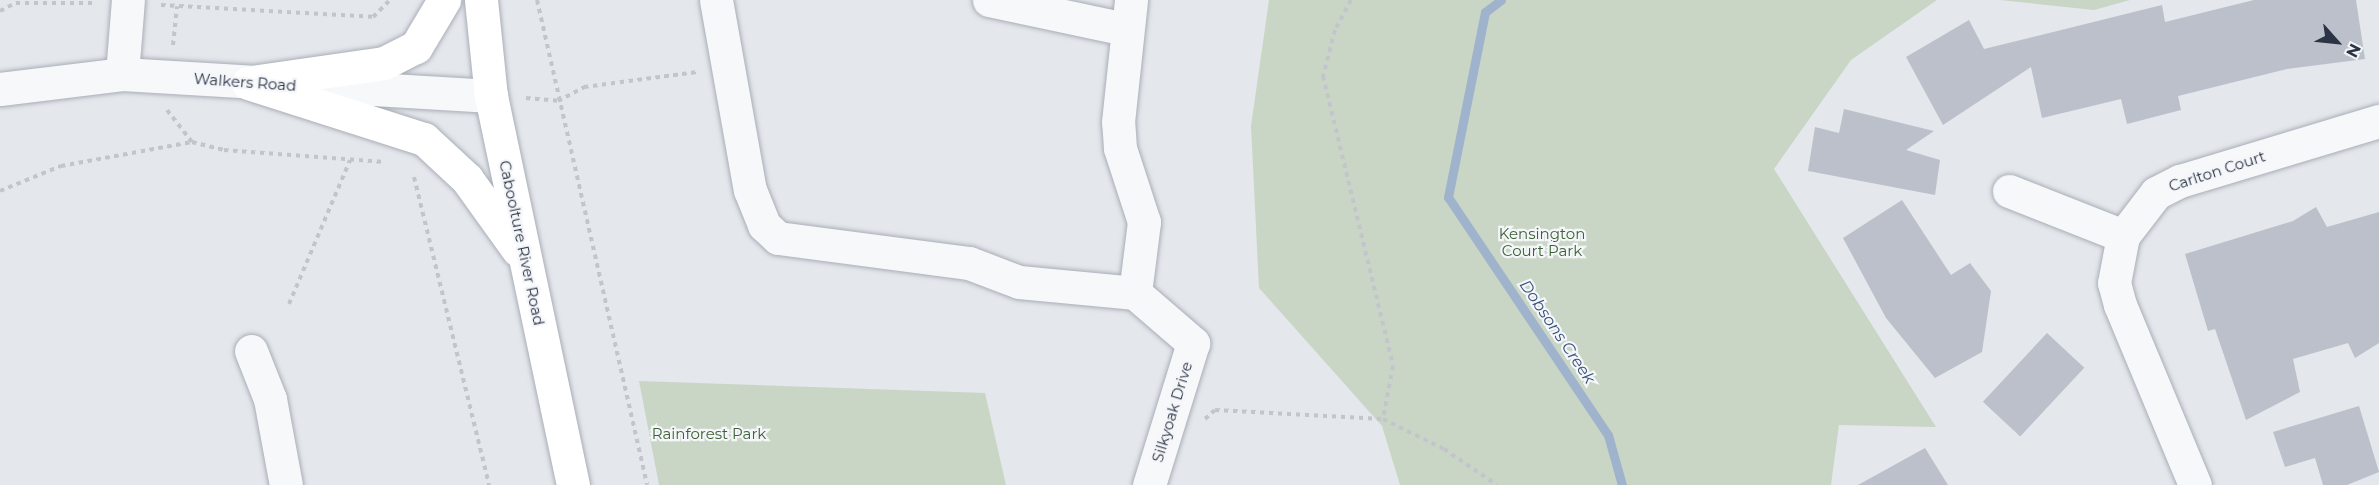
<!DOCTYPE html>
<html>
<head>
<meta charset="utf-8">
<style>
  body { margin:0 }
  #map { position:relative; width:2379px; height:485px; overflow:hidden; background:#e4e7ec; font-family:Montserrat,sans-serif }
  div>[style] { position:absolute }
  .green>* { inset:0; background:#c9d6c5 }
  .stream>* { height:9px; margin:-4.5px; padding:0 4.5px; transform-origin:4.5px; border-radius:4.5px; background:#9fb4cc }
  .building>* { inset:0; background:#bbc0ca; transform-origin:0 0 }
  .path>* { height:4px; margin-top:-2px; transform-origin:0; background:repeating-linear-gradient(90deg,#c2c5cb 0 4.5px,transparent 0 9px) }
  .roads { filter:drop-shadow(0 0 2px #a9aeb7) drop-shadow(0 0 2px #a9aeb7) }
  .minor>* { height:33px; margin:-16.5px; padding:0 16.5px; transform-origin:16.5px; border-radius:16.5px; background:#f7f8fa }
  .major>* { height:33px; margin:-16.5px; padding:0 16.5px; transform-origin:16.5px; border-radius:16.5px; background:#fff }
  span { translate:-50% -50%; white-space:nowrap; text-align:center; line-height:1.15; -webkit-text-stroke:4.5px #f4f6f9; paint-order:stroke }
  .street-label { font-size:15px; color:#2b3445 }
  .park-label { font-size:15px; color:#3f6138 }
  .water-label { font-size:16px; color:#34527a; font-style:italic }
  .north { position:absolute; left:2307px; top:12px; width:60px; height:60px; -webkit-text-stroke:4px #f4f6f9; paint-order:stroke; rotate:117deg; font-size:16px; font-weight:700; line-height:24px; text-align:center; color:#2b3445 }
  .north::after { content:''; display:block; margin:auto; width:21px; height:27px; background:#2b3445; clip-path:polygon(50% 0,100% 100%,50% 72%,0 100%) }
</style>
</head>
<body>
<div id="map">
  <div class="green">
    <div style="clip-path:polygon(1269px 0,1937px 0,1851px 60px,1774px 169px,1936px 427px,1839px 425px,1831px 485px,1400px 485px,1382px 426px,1259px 288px,1251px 126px)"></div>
    <div style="clip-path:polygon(2000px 0,2130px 0,2094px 10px)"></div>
    <div style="clip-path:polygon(639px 381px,985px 393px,1006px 485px,659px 485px)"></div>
  </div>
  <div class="stream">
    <div style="left:1501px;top:0;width:20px;rotate:143deg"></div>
    <div style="left:1485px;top:12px;width:189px;rotate:101.3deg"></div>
    <div style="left:1448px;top:197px;width:287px;rotate:56.1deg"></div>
    <div style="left:1608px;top:435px;width:52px;rotate:74.4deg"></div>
  </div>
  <div class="building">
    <div style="clip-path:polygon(2254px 0,2356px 0,2365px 59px,2287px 69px,2178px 96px,2181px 110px,2127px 124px,2121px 99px,2042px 118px,2031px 67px,1943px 125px,1906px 57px,1969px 20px,1984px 49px,2162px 5px,2165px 22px)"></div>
    <div style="clip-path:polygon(1844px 109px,1934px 131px,1906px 150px,1940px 160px,1935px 195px,1808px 171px,1815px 127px,1839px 133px)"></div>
    <div style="clip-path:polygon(1902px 200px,1951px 275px,1970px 263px,1991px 291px,1982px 352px,1935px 378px,1886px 318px,1843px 238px)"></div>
    <div style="clip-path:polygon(2316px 207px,2327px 227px,2379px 212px,2379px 343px,2355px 358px,2348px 343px,2293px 359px,2300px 392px,2246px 420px,2215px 329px,2208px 331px,2185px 254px,2293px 221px)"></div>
    <div style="left:2047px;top:333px;width:51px;height:94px;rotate:43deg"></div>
    <div style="clip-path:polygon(2359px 406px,2379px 472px,2347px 485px,2323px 485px,2315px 458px,2285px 467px,2273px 432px)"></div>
    <div style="clip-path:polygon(1925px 448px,1948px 485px,1858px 485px)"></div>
  </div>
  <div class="path">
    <div style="left:537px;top:0;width:497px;rotate:77.2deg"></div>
    <div style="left:1351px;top:0;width:34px;rotate:118deg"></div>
    <div style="left:1335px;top:30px;width:48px;rotate:104.6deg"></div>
    <div style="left:1323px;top:76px;width:298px;rotate:76.4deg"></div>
    <div style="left:1393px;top:366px;width:54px;rotate:100.7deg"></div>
    <div style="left:1383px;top:419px;width:68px;rotate:26.2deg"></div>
    <div style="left:1444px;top:449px;width:64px;rotate:34.2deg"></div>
    <div style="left:161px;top:5px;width:212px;rotate:3.2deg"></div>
    <div style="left:373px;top:17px;width:24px;rotate:-45deg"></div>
    <div style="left:0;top:11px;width:18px;rotate:-27deg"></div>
    <div style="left:16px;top:3px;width:80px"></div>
    <div style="left:173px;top:45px;width:39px;rotate:-84deg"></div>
    <div style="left:526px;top:98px;width:32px;rotate:5deg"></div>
    <div style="left:558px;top:101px;width:30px;rotate:-28deg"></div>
    <div style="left:584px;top:87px;width:114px;rotate:-7.6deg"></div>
    <div style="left:167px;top:110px;width:41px;rotate:52deg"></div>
    <div style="left:192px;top:142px;width:33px;rotate:14deg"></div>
    <div style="left:224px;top:150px;width:158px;rotate:4.3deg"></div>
    <div style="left:414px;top:177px;width:317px;rotate:76.3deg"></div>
    <div style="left:0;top:191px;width:66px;rotate:-22.3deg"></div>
    <div style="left:61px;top:166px;width:133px;rotate:-10.4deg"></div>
    <div style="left:289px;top:304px;width:156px;rotate:-67deg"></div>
    <div style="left:1205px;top:419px;width:13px;rotate:-42deg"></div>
    <div style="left:1215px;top:410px;width:168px;rotate:3.1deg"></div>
  </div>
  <div class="roads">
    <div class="minor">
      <div style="left:716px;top:0;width:193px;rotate:79.9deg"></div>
      <div style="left:750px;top:190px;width:38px;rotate:68deg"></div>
      <div style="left:764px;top:225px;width:19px;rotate:43deg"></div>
      <div style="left:778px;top:238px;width:193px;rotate:7.5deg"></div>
      <div style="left:969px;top:263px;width:53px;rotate:20.8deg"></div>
      <div style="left:1019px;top:282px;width:117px;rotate:5.4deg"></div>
      <div style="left:1135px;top:293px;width:72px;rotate:-82.8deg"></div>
      <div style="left:1144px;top:222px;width:78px;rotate:-108deg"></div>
      <div style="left:1120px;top:148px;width:26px;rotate:-94deg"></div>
      <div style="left:1118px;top:122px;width:123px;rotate:-83.9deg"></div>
      <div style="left:989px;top:0;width:139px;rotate:12deg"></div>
      <div style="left:122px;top:74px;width:74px;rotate:-85.4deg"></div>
      <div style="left:0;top:89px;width:123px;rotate:-7deg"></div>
      <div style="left:122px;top:74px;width:370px;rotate:3.4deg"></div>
      <div style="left:2009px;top:191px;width:123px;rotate:21.5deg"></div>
      <div style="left:1135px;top:293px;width:77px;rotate:40.8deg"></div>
      <div style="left:1193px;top:343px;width:149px;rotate:107.2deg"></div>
      <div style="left:251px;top:351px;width:52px;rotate:68.4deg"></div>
      <div style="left:270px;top:399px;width:87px;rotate:79.5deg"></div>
      <div style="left:2195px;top:485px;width:195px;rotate:-112.6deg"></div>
      <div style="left:2120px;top:305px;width:23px;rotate:-105deg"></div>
      <div style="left:2114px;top:283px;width:48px;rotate:-79.2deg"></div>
      <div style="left:2123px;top:236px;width:54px;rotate:-52.5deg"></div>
      <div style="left:2156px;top:193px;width:27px;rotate:-27deg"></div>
      <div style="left:2180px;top:181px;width:208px;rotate:-16.8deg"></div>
    </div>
    <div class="major">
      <div style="left:481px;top:0;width:97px;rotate:84.1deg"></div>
      <div style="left:491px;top:96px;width:398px;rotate:78.1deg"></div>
      <div style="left:258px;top:81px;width:127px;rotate:-8.1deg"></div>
      <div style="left:384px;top:63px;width:36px;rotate:-27deg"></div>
      <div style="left:416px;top:47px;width:55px;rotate:-59.2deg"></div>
      <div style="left:248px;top:83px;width:185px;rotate:17.7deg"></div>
      <div style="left:424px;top:139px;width:59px;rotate:42.9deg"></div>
      <div style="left:467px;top:179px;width:87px;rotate:54.3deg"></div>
    </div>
  </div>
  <div class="street-label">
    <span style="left:245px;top:82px;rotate:4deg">Walkers Road</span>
    <span style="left:2217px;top:171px;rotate:-18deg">Carlton Court</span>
    <span style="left:522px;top:243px;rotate:78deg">Caboolture River Road</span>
    <span style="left:1172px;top:412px;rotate:-73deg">Silkyoak Drive</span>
  </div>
  <div class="park-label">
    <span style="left:1542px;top:242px">Kensington<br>Court Park</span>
    <span style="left:709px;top:434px">Rainforest Park</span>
  </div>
  <div class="water-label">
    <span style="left:1557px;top:332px;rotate:56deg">Dobsons Creek</span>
  </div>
  <div class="north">N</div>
</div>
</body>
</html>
